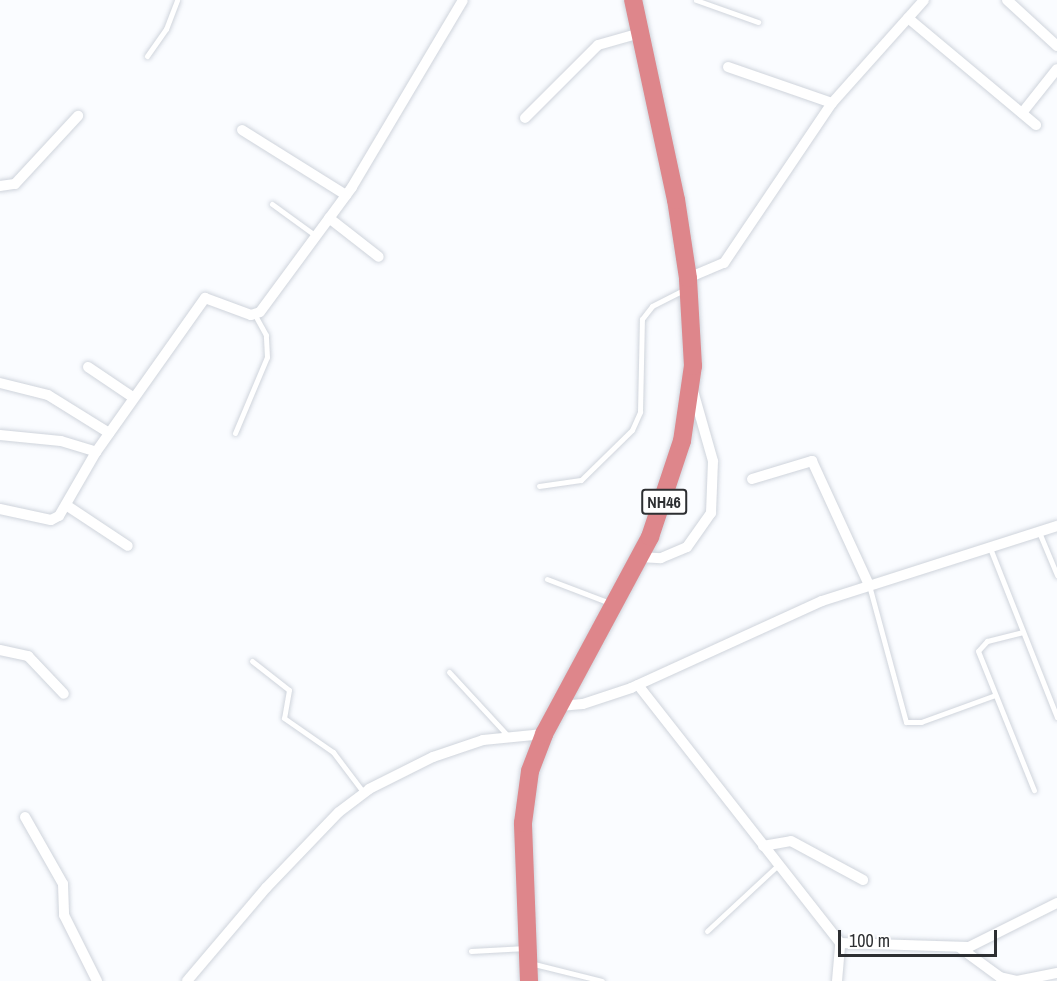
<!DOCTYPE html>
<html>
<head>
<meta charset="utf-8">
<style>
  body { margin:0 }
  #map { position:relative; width:1057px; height:981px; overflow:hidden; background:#fafcff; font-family:"Archivo Narrow",sans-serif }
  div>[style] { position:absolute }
  .roads { filter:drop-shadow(0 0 2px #cfd4dc) drop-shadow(0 0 2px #cfd4dc) }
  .service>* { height:5px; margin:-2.5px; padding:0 2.5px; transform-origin:2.5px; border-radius:2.5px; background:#fff }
  .minor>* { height:10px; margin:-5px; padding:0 5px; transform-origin:5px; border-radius:5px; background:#fff }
  .trunk>* { height:18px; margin:-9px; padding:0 9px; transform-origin:9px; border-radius:9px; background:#de868b }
  span { translate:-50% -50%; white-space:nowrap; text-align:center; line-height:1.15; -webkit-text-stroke:4.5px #fff; paint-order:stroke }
  .shield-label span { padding:2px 4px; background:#fff; border:2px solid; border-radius:4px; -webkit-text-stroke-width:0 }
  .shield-label { font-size:16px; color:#2d2f32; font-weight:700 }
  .scale { position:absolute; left:838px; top:930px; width:159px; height:27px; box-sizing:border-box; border:3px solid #2d2f32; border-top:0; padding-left:8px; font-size:18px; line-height:21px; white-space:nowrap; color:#2d2f32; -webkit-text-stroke:4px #fff; paint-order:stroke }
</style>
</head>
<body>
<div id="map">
  <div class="roads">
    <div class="service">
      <div style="left:696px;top:0;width:66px;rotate:19.5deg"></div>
      <div style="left:147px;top:56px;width:33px;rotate:-55deg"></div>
      <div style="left:166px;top:29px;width:31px;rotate:-69deg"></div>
      <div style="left:272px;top:204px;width:54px;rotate:36deg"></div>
      <div style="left:235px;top:433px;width:82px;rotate:-67.2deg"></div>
      <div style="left:267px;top:357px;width:22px;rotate:-93deg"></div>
      <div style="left:266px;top:335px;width:23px;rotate:-119deg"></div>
      <div style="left:539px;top:486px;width:42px;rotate:-8.1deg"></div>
      <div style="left:581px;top:480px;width:71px;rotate:-44.4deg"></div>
      <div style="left:632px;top:430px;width:20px;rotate:-66deg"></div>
      <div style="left:640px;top:412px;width:93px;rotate:-88.8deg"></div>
      <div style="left:642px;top:319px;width:16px;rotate:-52deg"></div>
      <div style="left:652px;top:306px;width:37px;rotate:-27deg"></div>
      <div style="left:1039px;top:532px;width:47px;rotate:67.3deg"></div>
      <div style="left:990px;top:548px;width:182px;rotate:68.4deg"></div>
      <div style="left:547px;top:579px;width:67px;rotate:20.9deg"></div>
      <div style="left:869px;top:585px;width:142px;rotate:74.9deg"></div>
      <div style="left:906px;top:722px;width:15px"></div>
      <div style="left:921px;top:722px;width:79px;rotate:-20deg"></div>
      <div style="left:1023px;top:632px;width:37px;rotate:166deg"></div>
      <div style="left:987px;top:641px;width:13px;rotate:132deg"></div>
      <div style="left:978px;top:651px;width:150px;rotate:68.1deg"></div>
      <div style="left:252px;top:661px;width:47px;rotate:38.1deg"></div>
      <div style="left:289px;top:690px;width:28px;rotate:100deg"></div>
      <div style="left:284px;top:718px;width:60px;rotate:34.8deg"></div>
      <div style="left:333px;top:752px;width:51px;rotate:52.9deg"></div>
      <div style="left:449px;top:672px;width:88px;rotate:47.3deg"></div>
      <div style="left:707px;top:931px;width:97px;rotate:-42.9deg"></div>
      <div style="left:471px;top:951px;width:55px;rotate:-3.1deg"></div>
      <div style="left:530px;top:963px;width:74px;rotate:14deg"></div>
    </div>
    <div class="minor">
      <div style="left:1007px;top:0;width:68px;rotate:42.6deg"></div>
      <div style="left:908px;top:18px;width:167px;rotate:39.9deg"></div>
      <div style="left:728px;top:67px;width:110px;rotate:19.1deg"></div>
      <div style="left:1022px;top:113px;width:56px;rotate:-51.5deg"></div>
      <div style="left:525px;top:118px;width:103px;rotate:-45deg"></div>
      <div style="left:598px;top:45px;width:44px;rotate:-15.9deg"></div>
      <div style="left:242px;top:130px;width:123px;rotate:32deg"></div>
      <div style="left:0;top:186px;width:15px;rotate:-8deg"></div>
      <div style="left:15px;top:184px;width:93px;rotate:-47.2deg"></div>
      <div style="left:329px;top:218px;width:63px;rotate:38deg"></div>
      <div style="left:688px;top:278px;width:39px;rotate:-23deg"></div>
      <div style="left:724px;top:263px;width:193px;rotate:-56deg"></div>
      <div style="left:832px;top:103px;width:138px;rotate:-48.2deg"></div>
      <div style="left:88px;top:367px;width:55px;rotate:34deg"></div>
      <div style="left:0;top:383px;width:49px;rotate:14deg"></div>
      <div style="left:48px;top:395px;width:72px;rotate:31.9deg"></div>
      <div style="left:0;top:435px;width:61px;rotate:5.6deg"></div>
      <div style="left:61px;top:441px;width:37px;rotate:17deg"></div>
      <div style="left:752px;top:479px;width:63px;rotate:-16.7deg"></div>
      <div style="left:812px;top:461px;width:136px;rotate:65.3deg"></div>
      <div style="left:66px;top:505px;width:74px;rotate:33.5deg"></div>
      <div style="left:0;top:509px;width:52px;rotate:12.2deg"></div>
      <div style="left:51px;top:520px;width:9px;rotate:-27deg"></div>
      <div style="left:59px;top:516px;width:74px;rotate:-60deg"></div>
      <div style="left:96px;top:452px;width:189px;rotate:-54.7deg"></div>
      <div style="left:205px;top:298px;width:49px;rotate:20.3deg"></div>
      <div style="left:251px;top:315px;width:9px;rotate:-18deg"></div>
      <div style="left:260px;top:312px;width:155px;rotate:-53.6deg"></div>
      <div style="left:352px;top:187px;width:217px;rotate:-59.3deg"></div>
      <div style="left:639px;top:557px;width:22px;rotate:3deg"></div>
      <div style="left:661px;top:558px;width:28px;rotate:-23deg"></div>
      <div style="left:687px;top:547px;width:42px;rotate:-54.8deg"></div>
      <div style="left:711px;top:513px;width:52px;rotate:-87.8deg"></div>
      <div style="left:713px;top:461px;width:73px;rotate:-105.9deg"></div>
      <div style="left:0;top:650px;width:29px;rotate:12deg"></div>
      <div style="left:28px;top:656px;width:52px;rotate:46.5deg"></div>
      <div style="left:638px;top:685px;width:328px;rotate:51.9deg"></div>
      <div style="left:840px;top:943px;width:129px;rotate:1.8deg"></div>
      <div style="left:969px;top:947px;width:98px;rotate:-26.6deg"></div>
      <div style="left:559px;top:706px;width:24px;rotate:-5deg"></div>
      <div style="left:583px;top:704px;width:51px;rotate:-18.4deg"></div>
      <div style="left:631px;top:688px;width:210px;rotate:-24.5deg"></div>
      <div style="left:822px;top:601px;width:247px;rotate:-17.7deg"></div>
      <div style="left:25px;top:817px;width:77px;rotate:60.4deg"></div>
      <div style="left:63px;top:884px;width:31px;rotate:88deg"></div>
      <div style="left:64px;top:915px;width:74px;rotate:63.4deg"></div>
      <div style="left:763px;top:846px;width:28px;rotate:-10deg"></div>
      <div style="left:791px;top:841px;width:82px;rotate:28.4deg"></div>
      <div style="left:959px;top:947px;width:51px;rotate:36.2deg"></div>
      <div style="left:1000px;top:977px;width:17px;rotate:13deg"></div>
      <div style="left:1017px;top:981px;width:41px;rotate:-11.3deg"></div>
      <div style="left:187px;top:981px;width:122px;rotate:-49.7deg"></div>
      <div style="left:266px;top:888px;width:105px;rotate:-46.2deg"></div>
      <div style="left:339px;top:812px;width:38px;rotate:-37deg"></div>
      <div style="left:369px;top:789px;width:72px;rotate:-26.6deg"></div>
      <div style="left:433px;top:757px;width:53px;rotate:-18.8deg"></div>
      <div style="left:483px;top:740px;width:61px;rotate:-5.6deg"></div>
      <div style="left:837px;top:981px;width:38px;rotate:-85deg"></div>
    </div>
    <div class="trunk">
      <div style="left:529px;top:981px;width:158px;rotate:-92.2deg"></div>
      <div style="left:523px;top:823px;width:52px;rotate:-82.3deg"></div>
      <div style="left:530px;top:771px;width:40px;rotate:-69deg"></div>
      <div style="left:544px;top:734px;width:224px;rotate:-61.7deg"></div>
      <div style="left:650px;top:537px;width:101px;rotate:-71.6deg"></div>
      <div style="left:682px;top:441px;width:76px;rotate:-81.7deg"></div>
      <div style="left:693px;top:366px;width:88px;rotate:-93.3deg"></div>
      <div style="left:688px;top:278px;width:79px;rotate:-98.7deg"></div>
      <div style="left:676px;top:200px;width:205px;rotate:-102.1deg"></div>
    </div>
  </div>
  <div class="shield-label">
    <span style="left:664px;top:502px">NH46</span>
  </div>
  <div class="scale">100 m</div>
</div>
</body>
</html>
